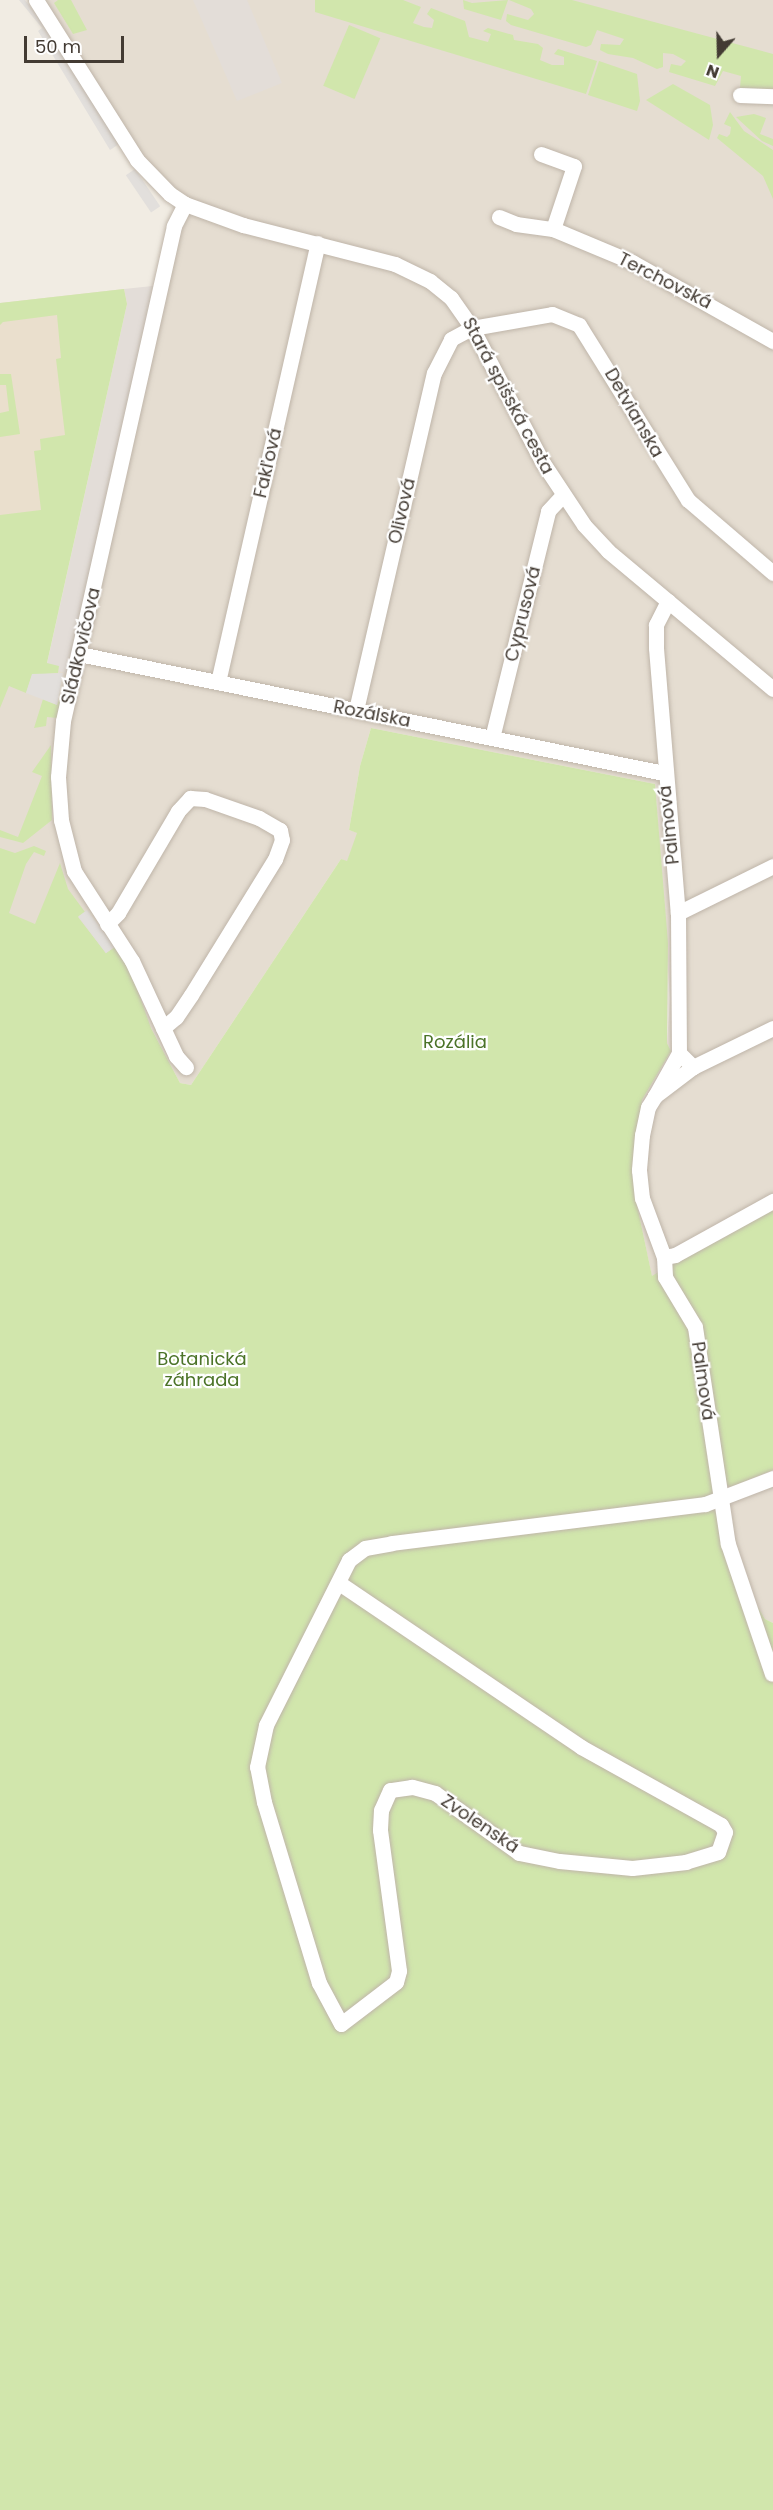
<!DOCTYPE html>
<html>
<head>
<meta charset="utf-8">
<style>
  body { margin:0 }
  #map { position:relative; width:773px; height:2510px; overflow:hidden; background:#f1ece3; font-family:Poppins,sans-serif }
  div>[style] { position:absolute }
  .residential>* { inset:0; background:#e5ddd1 }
  .industrial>* { inset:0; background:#e3ddd8 }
  .education>* { inset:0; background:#eadfcd }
  .green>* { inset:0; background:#d1e6ac; transform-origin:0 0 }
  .parking>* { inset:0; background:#e2dfdc; transform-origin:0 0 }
  .roads { filter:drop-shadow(0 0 2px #bfb5a9) drop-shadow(0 0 2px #bfb5a9) }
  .minor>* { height:15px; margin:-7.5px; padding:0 7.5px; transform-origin:7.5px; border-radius:7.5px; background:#fff }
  span { translate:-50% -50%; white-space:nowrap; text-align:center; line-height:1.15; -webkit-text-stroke:4.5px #fff; paint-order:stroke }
  .street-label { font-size:18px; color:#433b33 }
  .park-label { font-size:18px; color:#4b7328 }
  .north { position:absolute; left:689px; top:24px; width:60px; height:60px; -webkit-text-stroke:4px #fff; paint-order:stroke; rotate:200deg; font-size:16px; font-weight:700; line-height:24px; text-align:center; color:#433b33 }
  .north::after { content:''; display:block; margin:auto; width:21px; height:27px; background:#433b33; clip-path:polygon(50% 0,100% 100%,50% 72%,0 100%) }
  .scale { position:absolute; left:24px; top:36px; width:100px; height:27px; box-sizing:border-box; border:3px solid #433b33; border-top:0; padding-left:8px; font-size:18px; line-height:21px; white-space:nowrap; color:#433b33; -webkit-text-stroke:4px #fff; paint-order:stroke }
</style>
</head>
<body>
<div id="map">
  <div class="residential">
    <div style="clip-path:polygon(36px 0,773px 0,773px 1201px,652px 1277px,637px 1205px,635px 1150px,642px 1100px,671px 1051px,667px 1043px,670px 999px,655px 784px,371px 728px,360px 766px,349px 830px,358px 833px,347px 862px,341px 859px,191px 1085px,180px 1083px,151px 1028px,0 916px,0 677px,46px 668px,74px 674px,185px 204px,159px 185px)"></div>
    <div style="clip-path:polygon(773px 1470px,773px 1623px,765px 1619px,750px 1594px,734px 1554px,722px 1483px,758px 1478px)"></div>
  </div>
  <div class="industrial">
    <div style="clip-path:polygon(193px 0,247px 0,282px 83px,237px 101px)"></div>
    <div style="clip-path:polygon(162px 285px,74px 675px,46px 668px,127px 304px,124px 289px)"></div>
  </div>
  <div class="education">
    <div style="clip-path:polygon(124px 289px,127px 304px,0 677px,0 303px)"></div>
  </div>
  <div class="green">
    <div style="clip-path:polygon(58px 0,71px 0,87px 30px,73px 34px,54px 3px)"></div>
    <div style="clip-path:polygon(315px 0,403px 0,421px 7px,413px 23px,424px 27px,432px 28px,434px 20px,427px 14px,431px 8px,465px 21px,469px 37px,488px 42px,491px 34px,483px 31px,488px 28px,513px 35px,514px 40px,538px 44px,543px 48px,540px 60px,552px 65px,564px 65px,564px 57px,554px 54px,558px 49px,597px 61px,586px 94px,315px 12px)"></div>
    <div style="clip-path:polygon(463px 0,472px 3px,508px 0,501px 20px,464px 9px)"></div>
    <div style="clip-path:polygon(509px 0,572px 0,773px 54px,773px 91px,740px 88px,741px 76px,723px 71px,715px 86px,669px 72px,671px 64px,681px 66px,686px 61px,673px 54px,663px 53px,663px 67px,657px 69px,633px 58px,608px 54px,600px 50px,601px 44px,620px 45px,624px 39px,597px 30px,591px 45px,586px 47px,511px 25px,506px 21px,507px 14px,528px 20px,534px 14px,531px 9px)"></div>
    <div style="left:349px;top:25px;width:34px;height:66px;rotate:23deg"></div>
    <div style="clip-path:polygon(599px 61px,637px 74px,640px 101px,637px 111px,588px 95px)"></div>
    <div style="clip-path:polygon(673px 84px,710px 105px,713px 125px,709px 140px,646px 100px)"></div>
    <div style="clip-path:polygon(730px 112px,744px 131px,773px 150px,773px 199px,763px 176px,717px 138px,719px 134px,727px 137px,730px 134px,731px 127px,724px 124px)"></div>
    <div style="clip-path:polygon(754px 114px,766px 118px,760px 134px,773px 139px,773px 146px,762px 141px,736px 117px)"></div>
    <div style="clip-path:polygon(124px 289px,127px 304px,47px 663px,59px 666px,58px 673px,32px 675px,26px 693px,9px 686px,0 708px,0 515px,41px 510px,34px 451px,41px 450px,40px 439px,65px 435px,56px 359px,61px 358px,57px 315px,3px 322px,0 325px,0 303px)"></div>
    <div style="clip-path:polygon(0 374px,11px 374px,20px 434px,0 437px,0 413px,9px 411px,6px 385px,0 385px)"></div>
    <div style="clip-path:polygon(61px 695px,57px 718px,47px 717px,46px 726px,34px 728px,43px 699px,57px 705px)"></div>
    <div style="clip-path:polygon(371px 728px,655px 784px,668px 943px,667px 1043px,671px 1051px,642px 1100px,635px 1150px,637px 1205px,652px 1276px,773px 1201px,773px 1470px,731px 1487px,723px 1483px,735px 1554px,750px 1594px,765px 1619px,773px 1623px,773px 2510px,0 2510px,0 848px,15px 853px,34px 846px,46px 851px,44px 856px,34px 852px,26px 864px,9px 913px,35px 924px,60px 863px,68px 889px,85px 912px,78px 917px,106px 953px,115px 947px,130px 969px,151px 1028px,180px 1083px,191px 1085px,341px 859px,347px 861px,357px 833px,349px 830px,360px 766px)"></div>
    <div style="clip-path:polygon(51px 745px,52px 820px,23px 843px,0 837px,0 830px,18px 837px,42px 776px,32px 772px)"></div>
  </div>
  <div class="parking">
    <div style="clip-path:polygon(19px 0,25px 0,46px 26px,119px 144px,110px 150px,38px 31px,42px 28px)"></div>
    <div style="left:135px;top:169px;width:45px;height:11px;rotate:56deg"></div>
    <div style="clip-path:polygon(63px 673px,57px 705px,26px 693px,32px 674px)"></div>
    <div style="left:87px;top:910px;width:46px;height:11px;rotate:53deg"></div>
  </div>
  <div class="roads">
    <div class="minor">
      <div style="left:36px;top:0;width:189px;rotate:57.7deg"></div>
      <div style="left:137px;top:160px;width:47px;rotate:45.9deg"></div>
      <div style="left:170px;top:194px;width:18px;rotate:34deg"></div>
      <div style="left:185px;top:204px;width:62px;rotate:19.9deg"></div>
      <div style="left:243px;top:225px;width:157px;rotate:14.4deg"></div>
      <div style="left:395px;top:264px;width:39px;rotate:26deg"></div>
      <div style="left:430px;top:281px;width:27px;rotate:39deg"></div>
      <div style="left:451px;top:298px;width:37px;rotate:55deg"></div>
      <div style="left:472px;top:328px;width:153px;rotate:62.3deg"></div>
      <div style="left:543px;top:463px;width:74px;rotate:56.5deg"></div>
      <div style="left:584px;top:525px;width:35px;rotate:47deg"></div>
      <div style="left:608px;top:551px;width:215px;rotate:39.9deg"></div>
      <div style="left:740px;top:95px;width:33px;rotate:2deg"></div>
      <div style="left:541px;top:154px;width:35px;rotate:20deg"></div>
      <div style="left:574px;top:166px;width:66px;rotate:108.4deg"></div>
      <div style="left:185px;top:204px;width:25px;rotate:117deg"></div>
      <div style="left:174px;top:226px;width:507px;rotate:102.64deg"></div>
      <div style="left:63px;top:721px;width:56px;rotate:95.1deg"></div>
      <div style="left:58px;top:777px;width:43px;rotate:86deg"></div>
      <div style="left:61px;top:820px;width:53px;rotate:75.7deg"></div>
      <div style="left:74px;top:871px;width:107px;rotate:57.2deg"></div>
      <div style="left:132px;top:961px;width:105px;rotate:65.1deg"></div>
      <div style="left:176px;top:1056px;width:15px;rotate:48deg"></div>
      <div style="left:499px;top:217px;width:18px;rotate:22deg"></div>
      <div style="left:516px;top:224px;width:37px;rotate:8deg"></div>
      <div style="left:553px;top:229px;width:86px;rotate:22.7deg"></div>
      <div style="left:632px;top:262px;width:162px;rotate:29.3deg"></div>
      <div style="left:668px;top:601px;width:27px;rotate:117deg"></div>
      <div style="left:656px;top:625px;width:23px;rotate:90deg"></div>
      <div style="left:656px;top:648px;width:266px;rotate:85.3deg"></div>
      <div style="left:678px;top:913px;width:140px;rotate:89.6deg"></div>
      <div style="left:679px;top:1053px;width:20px;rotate:45deg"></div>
      <div style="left:693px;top:1067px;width:48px;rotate:142.7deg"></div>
      <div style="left:655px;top:1096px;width:49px;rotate:-60.8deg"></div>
      <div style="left:79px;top:654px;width:597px;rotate:11.5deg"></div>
      <div style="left:218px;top:682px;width:450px;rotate:-77.2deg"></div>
      <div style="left:356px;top:710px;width:346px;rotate:-77deg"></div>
      <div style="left:434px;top:373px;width:38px;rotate:-63deg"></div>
      <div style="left:451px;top:339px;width:24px;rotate:-28deg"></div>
      <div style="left:472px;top:328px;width:81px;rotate:-9.9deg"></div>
      <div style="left:552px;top:314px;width:29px;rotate:22deg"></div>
      <div style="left:579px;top:325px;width:206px;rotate:58.1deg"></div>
      <div style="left:688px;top:500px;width:112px;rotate:40.7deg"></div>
      <div style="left:492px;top:738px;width:234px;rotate:-76.1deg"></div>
      <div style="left:548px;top:511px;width:22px;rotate:-47deg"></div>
      <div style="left:678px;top:913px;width:106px;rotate:-26.3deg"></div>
      <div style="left:107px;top:924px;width:16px;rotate:-45deg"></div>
      <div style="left:118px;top:913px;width:118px;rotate:-59.5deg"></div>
      <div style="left:178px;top:811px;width:18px;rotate:-47deg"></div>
      <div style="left:190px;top:798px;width:15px;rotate:4deg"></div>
      <div style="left:205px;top:799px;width:57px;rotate:19.4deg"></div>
      <div style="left:259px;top:818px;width:24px;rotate:30deg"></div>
      <div style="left:280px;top:830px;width:10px;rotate:79deg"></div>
      <div style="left:282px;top:840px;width:20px;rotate:110deg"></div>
      <div style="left:275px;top:859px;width:160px;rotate:121.7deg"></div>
      <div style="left:191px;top:995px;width:27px;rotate:124deg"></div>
      <div style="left:176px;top:1017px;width:17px;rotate:140deg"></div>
      <div style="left:693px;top:1067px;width:89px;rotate:-26deg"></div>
      <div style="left:655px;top:1096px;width:13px;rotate:122deg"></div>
      <div style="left:648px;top:1107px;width:29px;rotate:102deg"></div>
      <div style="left:642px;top:1135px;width:35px;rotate:95deg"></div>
      <div style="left:639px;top:1170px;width:28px;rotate:84deg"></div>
      <div style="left:642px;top:1198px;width:63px;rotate:69.6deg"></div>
      <div style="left:664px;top:1257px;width:20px;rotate:87deg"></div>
      <div style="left:665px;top:1277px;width:58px;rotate:59deg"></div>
      <div style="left:695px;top:1327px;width:219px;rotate:81.4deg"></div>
      <div style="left:728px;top:1544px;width:137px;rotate:71.3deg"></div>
      <div style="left:664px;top:1257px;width:11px;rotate:-10deg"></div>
      <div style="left:675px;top:1255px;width:112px;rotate:-28.9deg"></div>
      <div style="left:339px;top:1583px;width:292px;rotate:34.1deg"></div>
      <div style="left:581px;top:1747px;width:160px;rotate:29.1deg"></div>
      <div style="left:721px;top:1825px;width:8px;rotate:60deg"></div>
      <div style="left:725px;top:1832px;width:21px;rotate:109deg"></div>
      <div style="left:718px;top:1852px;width:34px;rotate:163deg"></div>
      <div style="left:686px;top:1862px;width:54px;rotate:173.7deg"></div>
      <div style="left:632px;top:1868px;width:73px;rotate:-174.5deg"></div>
      <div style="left:559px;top:1861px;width:41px;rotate:-168.7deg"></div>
      <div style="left:519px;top:1853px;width:103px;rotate:-144.5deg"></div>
      <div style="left:435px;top:1793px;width:24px;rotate:-165deg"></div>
      <div style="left:412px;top:1787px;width:22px;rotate:172deg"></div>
      <div style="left:390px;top:1790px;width:22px;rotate:114deg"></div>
      <div style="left:381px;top:1810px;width:20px;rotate:93deg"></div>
      <div style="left:380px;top:1830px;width:142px;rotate:82.3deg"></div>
      <div style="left:399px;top:1971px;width:11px;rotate:105deg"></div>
      <div style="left:396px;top:1982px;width:69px;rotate:142.6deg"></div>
      <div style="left:341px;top:2024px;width:47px;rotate:-118.2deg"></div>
      <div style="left:319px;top:1983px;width:189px;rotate:-106.9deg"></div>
      <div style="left:264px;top:1802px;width:36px;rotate:-101deg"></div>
      <div style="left:257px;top:1767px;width:43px;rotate:-77.9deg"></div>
      <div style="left:266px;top:1725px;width:185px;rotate:-63.3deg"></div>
      <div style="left:349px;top:1560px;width:20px;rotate:-37deg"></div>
      <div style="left:365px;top:1548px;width:27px;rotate:-10deg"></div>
      <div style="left:392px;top:1543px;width:315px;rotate:-7.1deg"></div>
      <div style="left:705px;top:1504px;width:73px;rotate:-20.9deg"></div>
    </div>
  </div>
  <div class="street-label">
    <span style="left:665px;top:281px;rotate:27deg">Terchovská</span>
    <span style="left:508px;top:396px;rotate:62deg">Stará spišská cesta</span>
    <span style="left:634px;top:413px;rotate:60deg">Detvianska</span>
    <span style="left:268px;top:463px;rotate:-77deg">Fakľová</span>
    <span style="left:402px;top:511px;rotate:-77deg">Olivová</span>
    <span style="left:523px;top:614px;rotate:-76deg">Cyprusová</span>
    <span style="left:81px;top:646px;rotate:-77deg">Sládkovičova</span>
    <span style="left:372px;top:714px;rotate:11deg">Rozálska</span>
    <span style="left:669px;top:825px;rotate:-96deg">Palmová</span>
    <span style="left:703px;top:1381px;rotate:82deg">Palmová</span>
    <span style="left:480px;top:1824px;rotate:34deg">Zvolenská</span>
  </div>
  <div class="park-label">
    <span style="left:455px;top:1042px">Rozália</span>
    <span style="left:202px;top:1370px">Botanická<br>záhrada</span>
  </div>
  <div class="north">N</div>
  <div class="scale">50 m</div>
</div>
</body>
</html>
